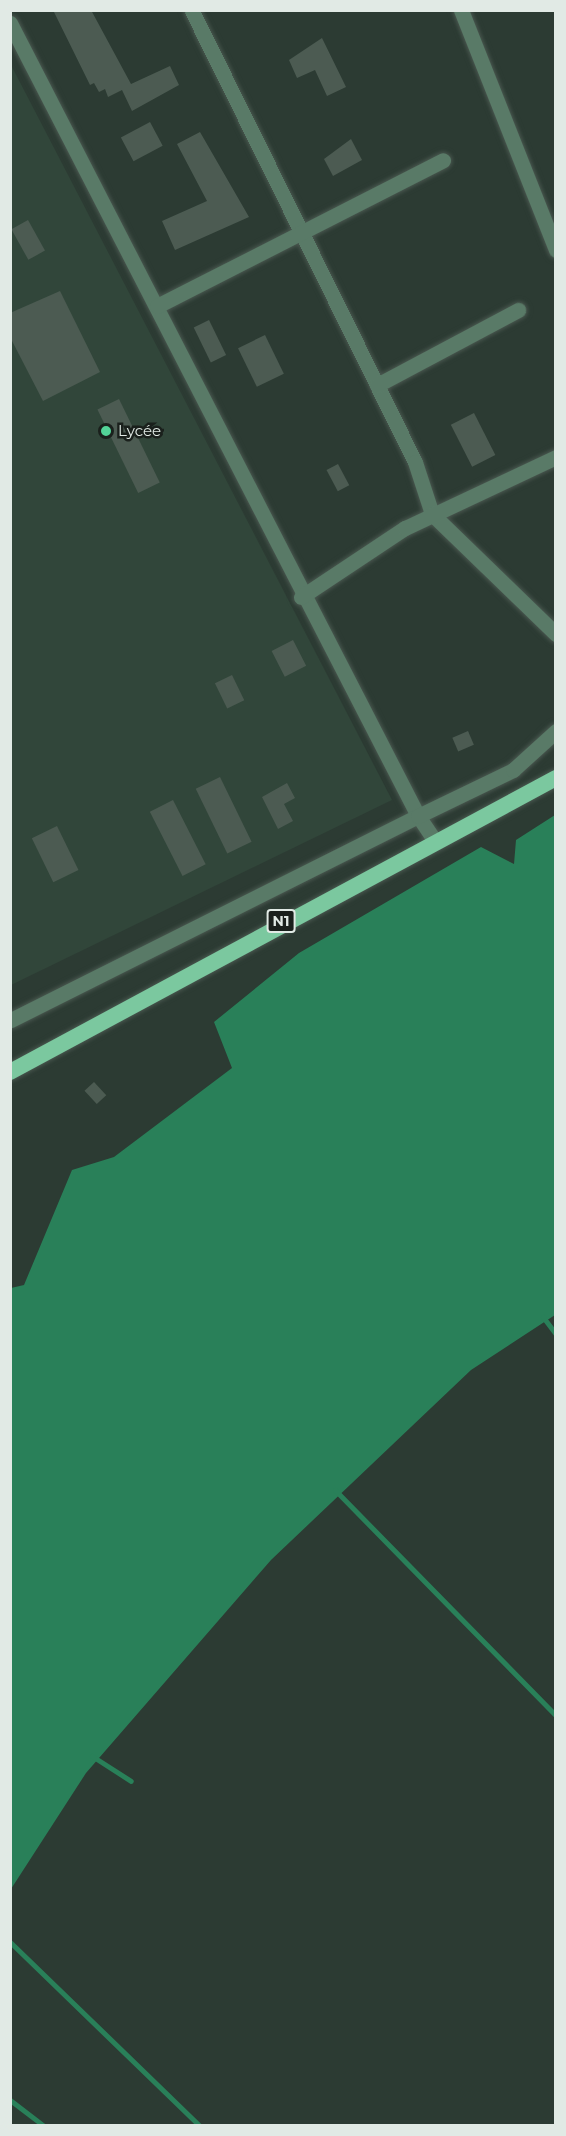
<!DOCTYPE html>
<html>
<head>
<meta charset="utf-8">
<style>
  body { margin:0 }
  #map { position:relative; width:566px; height:2136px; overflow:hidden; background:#2c3b33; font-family:Montserrat,sans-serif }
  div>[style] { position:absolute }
  .built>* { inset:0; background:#31463a }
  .water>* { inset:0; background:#298059 }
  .stream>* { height:5px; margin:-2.5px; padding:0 2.5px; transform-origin:2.5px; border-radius:2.5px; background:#298059 }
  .building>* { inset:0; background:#4c5b52; transform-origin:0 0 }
  .roads { filter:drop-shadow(0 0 2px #49574f) drop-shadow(0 0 2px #49574f) }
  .minor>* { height:15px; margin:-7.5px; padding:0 7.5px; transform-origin:7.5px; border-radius:7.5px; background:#597a67 }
  .trunk>* { height:16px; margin:-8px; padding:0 8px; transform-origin:8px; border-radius:8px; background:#7bc89f }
  .dots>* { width:16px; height:16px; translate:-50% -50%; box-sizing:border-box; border:3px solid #1a201c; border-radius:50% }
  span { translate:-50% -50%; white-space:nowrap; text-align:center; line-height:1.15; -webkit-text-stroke:5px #1a201c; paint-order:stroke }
  .shield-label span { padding:2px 4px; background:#1a201c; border:2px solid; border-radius:4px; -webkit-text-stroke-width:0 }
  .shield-label { font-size:14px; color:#e1eae5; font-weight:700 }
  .poi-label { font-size:15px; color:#e1eae5 }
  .left { translate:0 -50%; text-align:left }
  .frame { position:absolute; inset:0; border:12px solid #e1eae5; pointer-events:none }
</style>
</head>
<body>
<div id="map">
  <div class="built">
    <div style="clip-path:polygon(10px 63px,392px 800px,11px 985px,10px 985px)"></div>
  </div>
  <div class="water">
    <div style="clip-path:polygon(555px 815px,555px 1315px,471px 1370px,271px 1560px,86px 1773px,11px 1889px,11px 1288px,24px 1285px,72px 1170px,114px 1157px,232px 1068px,214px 1022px,299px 953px,481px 847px,514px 864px,516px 840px)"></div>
  </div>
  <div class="stream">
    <div style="left:543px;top:1317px;width:21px;rotate:53deg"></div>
    <div style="left:335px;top:1490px;width:316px;rotate:45.6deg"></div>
    <div style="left:92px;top:1756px;width:46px;rotate:32.7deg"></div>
    <div style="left:10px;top:1942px;width:264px;rotate:44.1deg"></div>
    <div style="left:10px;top:2100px;width:43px;rotate:37.4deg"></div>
  </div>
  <div class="building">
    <div style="clip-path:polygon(53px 10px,91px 10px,131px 84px,170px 66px,179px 85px,132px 111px,122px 90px,108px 97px,105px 89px,99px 92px,94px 83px,90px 85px)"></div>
    <div style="clip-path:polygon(322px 38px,346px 87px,327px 96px,315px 70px,297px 78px,289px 60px)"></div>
    <div style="left:150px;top:122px;width:27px;height:33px;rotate:62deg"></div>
    <div style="clip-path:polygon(200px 132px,249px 217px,175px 250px,162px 221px,207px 201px,177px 144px)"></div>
    <div style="clip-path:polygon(351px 139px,362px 160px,333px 176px,324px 159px)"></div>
    <div style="left:28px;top:220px;width:35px;height:19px;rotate:61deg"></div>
    <div style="clip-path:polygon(60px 291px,100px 372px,43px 401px,10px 337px,10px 313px)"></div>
    <div style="left:209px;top:320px;width:39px;height:17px;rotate:64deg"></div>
    <div style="left:265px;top:335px;width:43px;height:30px;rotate:64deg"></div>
    <div style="left:119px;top:399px;width:93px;height:24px;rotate:64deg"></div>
    <div style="left:474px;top:413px;width:47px;height:26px;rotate:63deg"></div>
    <div style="left:338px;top:464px;width:24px;height:13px;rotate:62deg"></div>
    <div style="left:293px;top:640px;width:29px;height:24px;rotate:63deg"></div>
    <div style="left:232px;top:675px;width:28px;height:19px;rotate:64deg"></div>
    <div style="left:468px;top:731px;width:15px;height:17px;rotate:67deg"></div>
    <div style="left:220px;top:777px;width:72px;height:27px;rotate:64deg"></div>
    <div style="clip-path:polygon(287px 783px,295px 798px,284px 804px,293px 821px,278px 829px,262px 797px)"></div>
    <div style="left:173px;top:800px;width:72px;height:26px;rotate:63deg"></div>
    <div style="left:57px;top:826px;width:49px;height:28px;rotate:64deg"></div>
    <div style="left:94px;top:1082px;width:18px;height:13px;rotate:47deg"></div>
  </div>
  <div class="roads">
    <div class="minor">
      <div style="left:461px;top:10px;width:258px;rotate:68.4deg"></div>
      <div style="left:192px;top:11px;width:503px;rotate:63.69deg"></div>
      <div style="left:415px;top:462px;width:55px;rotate:71.9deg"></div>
      <div style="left:432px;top:514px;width:173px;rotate:44.1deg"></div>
      <div style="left:10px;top:23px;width:892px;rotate:62.77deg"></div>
      <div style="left:418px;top:816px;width:456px;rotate:153.4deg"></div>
      <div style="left:157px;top:306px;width:321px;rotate:-27deg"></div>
      <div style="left:377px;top:385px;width:160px;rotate:-28deg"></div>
      <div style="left:301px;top:597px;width:125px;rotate:-33.6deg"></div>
      <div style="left:405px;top:528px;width:167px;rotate:-25.2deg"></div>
      <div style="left:435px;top:841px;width:30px;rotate:-124deg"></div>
      <div style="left:418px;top:816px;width:106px;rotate:-25.8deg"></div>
      <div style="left:513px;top:770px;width:58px;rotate:-42.2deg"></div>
    </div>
    <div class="trunk">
      <div style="left:10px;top:1072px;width:620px;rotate:-28.3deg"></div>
    </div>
  </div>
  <div class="dots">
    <div style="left:106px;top:431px;background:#52d397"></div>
  </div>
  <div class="shield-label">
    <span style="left:281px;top:921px">N1</span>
  </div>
  <div class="poi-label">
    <span class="left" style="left:118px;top:431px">Lycée</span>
  </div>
  <div class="frame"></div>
</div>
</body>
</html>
